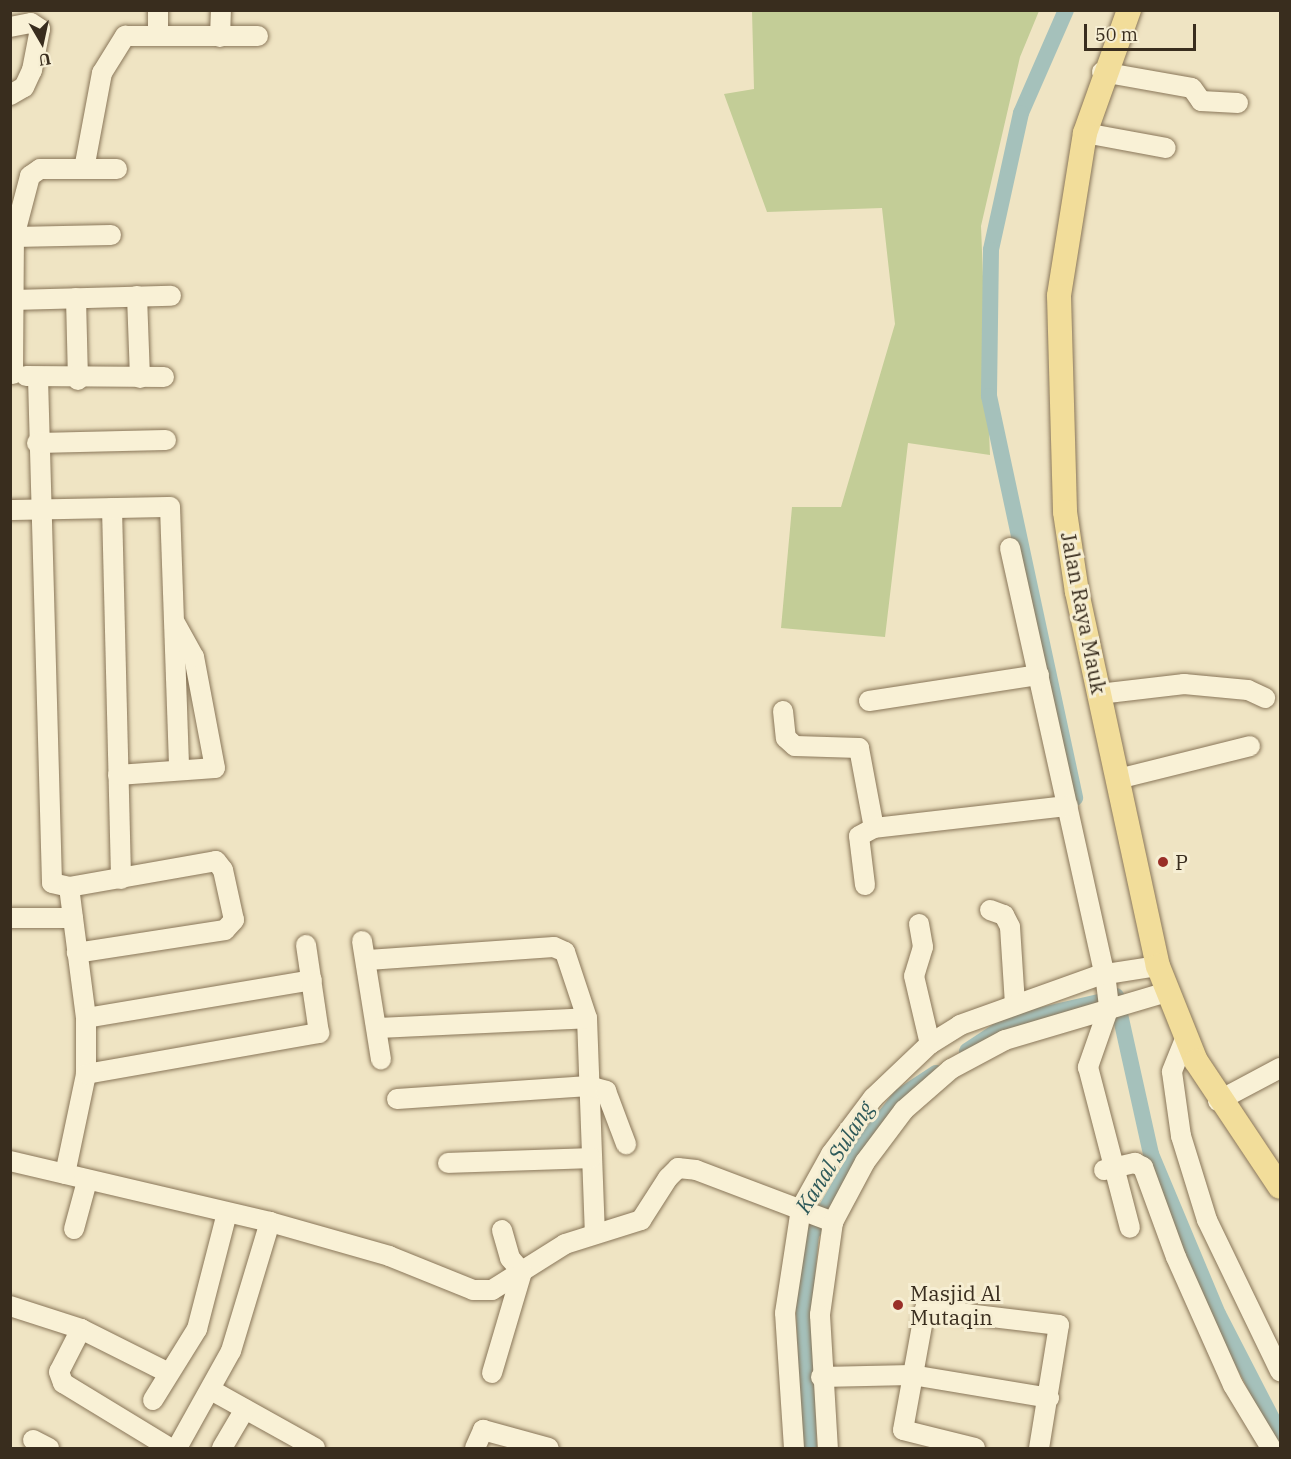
<!DOCTYPE html>
<html>
<head>
<meta charset="utf-8">
<style>
  body { margin:0 }
  #map { position:relative; width:1291px; height:1459px; overflow:hidden; background:#efe4c3; font-family:"IBM Plex Serif",serif }
  div>[style] { position:absolute }
  .green>* { inset:0; background:#c3cd97 }
  .canal>* { height:16px; margin:-8px; padding:0 8px; transform-origin:8px; border-radius:8px; background:#a5c1bb }
  .roads { filter:drop-shadow(0 0 2px #897659) drop-shadow(0 0 2px #897659) }
  .minor>* { height:20px; margin:-10px; padding:0 10px; transform-origin:10px; border-radius:10px; background:#f9f1d6 }
  .major>* { height:24px; margin:-12px; padding:0 12px; transform-origin:12px; border-radius:12px; background:#f2dd9a }
  .dots>* { width:16px; height:16px; translate:-50% -50%; box-sizing:border-box; border:3px solid #f6eed3; border-radius:50% }
  span { translate:-50% -50%; white-space:nowrap; text-align:center; line-height:1.15; -webkit-text-stroke:6px #f6eed3; paint-order:stroke }
  .street-label { font-size:21px; color:#392d1e }
  .poi-label { font-size:21px; color:#392d1e }
  .left { translate:0 -50%; text-align:left }
  .water-label { font-size:22px; color:#2d5959; font-style:italic }
  .frame { position:absolute; inset:0; border:12px solid #392d1e; pointer-events:none }
  .north { position:absolute; left:12px; top:12px; width:60px; height:60px; -webkit-text-stroke:4px #f6eed3; paint-order:stroke; rotate:171deg; font-size:16px; font-weight:700; line-height:24px; text-align:center; color:#392d1e }
  .north::after { content:''; display:block; margin:auto; width:21px; height:27px; background:#392d1e; clip-path:polygon(50% 0,100% 100%,50% 72%,0 100%) }
  .scale { position:absolute; left:1084px; top:24px; width:112px; height:27px; box-sizing:border-box; border:3px solid #392d1e; border-top:0; padding-left:8px; font-size:18px; line-height:21px; white-space:nowrap; color:#392d1e; -webkit-text-stroke:4px #f6eed3; paint-order:stroke }
</style>
</head>
<body>
<div id="map">
  <div class="green">
    <div style="clip-path:polygon(752px 11px,1039px 11px,1020px 57px,981px 226px,990px 455px,908px 443px,885px 637px,781px 628px,792px 507px,841px 507px,895px 324px,882px 208px,767px 212px,724px 94px,754px 89px)"></div>
  </div>
  <div class="canal">
    <div style="left:1066px;top:10px;width:112px;rotate:113.6deg"></div>
    <div style="left:1021px;top:113px;width:140px;rotate:102.4deg"></div>
    <div style="left:991px;top:250px;width:146px;rotate:90.8deg"></div>
    <div style="left:989px;top:396px;width:411px;rotate:77.9deg"></div>
    <div style="left:1116px;top:996px;width:162px;rotate:77.5deg"></div>
    <div style="left:1151px;top:1154px;width:173px;rotate:67.3deg"></div>
    <div style="left:1218px;top:1314px;width:135px;rotate:62.7deg"></div>
    <div style="left:967px;top:1051px;width:53px;rotate:-33.4deg"></div>
    <div style="left:1011px;top:1022px;width:109px;rotate:-12.8deg"></div>
    <div style="left:809px;top:1448px;width:139px;rotate:-92.1deg"></div>
    <div style="left:804px;top:1309px;width:74px;rotate:-84.6deg"></div>
    <div style="left:811px;top:1235px;width:108px;rotate:-59.9deg"></div>
    <div style="left:865px;top:1142px;width:58px;rotate:-52deg"></div>
    <div style="left:901px;top:1096px;width:42px;rotate:-33.3deg"></div>
  </div>
  <div class="roads">
    <div class="minor">
      <div style="left:10px;top:27px;width:21px;rotate:-11deg"></div>
      <div style="left:31px;top:23px;width:11px;rotate:34deg"></div>
      <div style="left:40px;top:29px;width:42px;rotate:101deg"></div>
      <div style="left:32px;top:70px;width:19px;rotate:115deg"></div>
      <div style="left:24px;top:87px;width:16px;rotate:150deg"></div>
      <div style="left:158px;top:33px;width:23px;rotate:-90deg"></div>
      <div style="left:220px;top:37px;width:27px;rotate:-88deg"></div>
      <div style="left:1102px;top:72px;width:91px;rotate:10.1deg"></div>
      <div style="left:1192px;top:88px;width:16px;rotate:55deg"></div>
      <div style="left:1201px;top:101px;width:37px;rotate:3deg"></div>
      <div style="left:1085px;top:133px;width:82px;rotate:10.5deg"></div>
      <div style="left:84px;top:169px;width:98px;rotate:-79.4deg"></div>
      <div style="left:102px;top:73px;width:44px;rotate:-58.1deg"></div>
      <div style="left:125px;top:36px;width:133px"></div>
      <div style="left:14px;top:237px;width:97px;rotate:-1.2deg"></div>
      <div style="left:137px;top:296px;width:82px;rotate:87.9deg"></div>
      <div style="left:76px;top:298px;width:82px;rotate:88.6deg"></div>
      <div style="left:13px;top:300px;width:158px;rotate:-1.5deg"></div>
      <div style="left:13px;top:374px;width:137px;rotate:-89.6deg"></div>
      <div style="left:14px;top:237px;width:63px;rotate:-75.3deg"></div>
      <div style="left:30px;top:176px;width:12px;rotate:-35deg"></div>
      <div style="left:40px;top:169px;width:77px"></div>
      <div style="left:26px;top:376px;width:138px;rotate:0.4deg"></div>
      <div style="left:38px;top:378px;width:505px;rotate:88.41deg"></div>
      <div style="left:52px;top:883px;width:17px;rotate:13deg"></div>
      <div style="left:69px;top:887px;width:149px;rotate:-10deg"></div>
      <div style="left:216px;top:861px;width:11px;rotate:52deg"></div>
      <div style="left:223px;top:870px;width:51px;rotate:77.6deg"></div>
      <div style="left:234px;top:920px;width:13px;rotate:132deg"></div>
      <div style="left:225px;top:930px;width:150px;rotate:171.2deg"></div>
      <div style="left:37px;top:443px;width:129px;rotate:-1.3deg"></div>
      <div style="left:112px;top:508px;width:371px;rotate:88.6deg"></div>
      <div style="left:10px;top:510px;width:160px;rotate:-1.1deg"></div>
      <div style="left:170px;top:507px;width:263px;rotate:88deg"></div>
      <div style="left:1010px;top:548px;width:444px;rotate:77.5deg"></div>
      <div style="left:1106px;top:982px;width:25px;rotate:83deg"></div>
      <div style="left:1109px;top:1007px;width:64px;rotate:109.3deg"></div>
      <div style="left:1088px;top:1067px;width:166px;rotate:75.4deg"></div>
      <div style="left:1099px;top:694px;width:86px;rotate:-6.7deg"></div>
      <div style="left:1184px;top:684px;width:64px;rotate:5.4deg"></div>
      <div style="left:1248px;top:690px;width:19px;rotate:25deg"></div>
      <div style="left:869px;top:701px;width:172px;rotate:-8.7deg"></div>
      <div style="left:783px;top:711px;width:27px;rotate:84deg"></div>
      <div style="left:786px;top:738px;width:12px;rotate:42deg"></div>
      <div style="left:795px;top:746px;width:64px;rotate:1.8deg"></div>
      <div style="left:859px;top:748px;width:81px;rotate:79.4deg"></div>
      <div style="left:874px;top:828px;width:195px;rotate:-6.5deg"></div>
      <div style="left:118px;top:775px;width:97px;rotate:-4.1deg"></div>
      <div style="left:215px;top:768px;width:113px;rotate:-100.7deg"></div>
      <div style="left:194px;top:657px;width:38px;rotate:-119deg"></div>
      <div style="left:1118px;top:779px;width:136px;rotate:-14deg"></div>
      <div style="left:865px;top:885px;width:49px;rotate:-97deg"></div>
      <div style="left:859px;top:836px;width:17px;rotate:-28deg"></div>
      <div style="left:69px;top:887px;width:132px;rotate:82.6deg"></div>
      <div style="left:86px;top:1018px;width:56px;rotate:90deg"></div>
      <div style="left:990px;top:910px;width:15px;rotate:20deg"></div>
      <div style="left:1004px;top:915px;width:13px;rotate:63deg"></div>
      <div style="left:1010px;top:927px;width:77px;rotate:86.3deg"></div>
      <div style="left:10px;top:918px;width:63px"></div>
      <div style="left:919px;top:924px;width:23px;rotate:80deg"></div>
      <div style="left:923px;top:947px;width:30px;rotate:107deg"></div>
      <div style="left:914px;top:976px;width:70px;rotate:76.8deg"></div>
      <div style="left:362px;top:941px;width:120px;rotate:80.9deg"></div>
      <div style="left:368px;top:960px;width:186px;rotate:-4deg"></div>
      <div style="left:554px;top:947px;width:12px;rotate:24deg"></div>
      <div style="left:565px;top:952px;width:70px;rotate:71.6deg"></div>
      <div style="left:587px;top:1018px;width:216px;rotate:87.9deg"></div>
      <div style="left:86px;top:1018px;width:229px;rotate:-9.5deg"></div>
      <div style="left:378px;top:1028px;width:209px;rotate:-2.7deg"></div>
      <div style="left:1185px;top:1039px;width:35px;rotate:112deg"></div>
      <div style="left:1172px;top:1072px;width:65px;rotate:82deg"></div>
      <div style="left:1181px;top:1136px;width:88px;rotate:72.8deg"></div>
      <div style="left:1207px;top:1220px;width:168px;rotate:64.2deg"></div>
      <div style="left:397px;top:1099px;width:192px;rotate:-3.9deg"></div>
      <div style="left:589px;top:1086px;width:18px;rotate:16deg"></div>
      <div style="left:606px;top:1091px;width:57px;rotate:69.3deg"></div>
      <div style="left:1218px;top:1101px;width:70px;rotate:-28deg"></div>
      <div style="left:10px;top:1161px;width:267px;rotate:13.2deg"></div>
      <div style="left:270px;top:1222px;width:124px;rotate:15.9deg"></div>
      <div style="left:389px;top:1256px;width:91px;rotate:22deg"></div>
      <div style="left:473px;top:1290px;width:19px"></div>
      <div style="left:492px;top:1290px;width:86px;rotate:-32.2deg"></div>
      <div style="left:565px;top:1244px;width:80px;rotate:-17.5deg"></div>
      <div style="left:641px;top:1220px;width:50px;rotate:-57.3deg"></div>
      <div style="left:668px;top:1178px;width:14px;rotate:-45deg"></div>
      <div style="left:678px;top:1168px;width:18px;rotate:6deg"></div>
      <div style="left:696px;top:1170px;width:147px;rotate:20.8deg"></div>
      <div style="left:833px;top:1222px;width:94px;rotate:98deg"></div>
      <div style="left:820px;top:1315px;width:133px;rotate:86.6deg"></div>
      <div style="left:448px;top:1163px;width:143px;rotate:-2deg"></div>
      <div style="left:1104px;top:1170px;width:32px;rotate:-13deg"></div>
      <div style="left:1135px;top:1163px;width:9px;rotate:27deg"></div>
      <div style="left:1143px;top:1167px;width:96px;rotate:69.9deg"></div>
      <div style="left:1176px;top:1257px;width:140px;rotate:66deg"></div>
      <div style="left:1233px;top:1385px;width:74px;rotate:58.9deg"></div>
      <div style="left:65px;top:1174px;width:102px;rotate:-78.1deg"></div>
      <div style="left:86px;top:1074px;width:237px;rotate:-10deg"></div>
      <div style="left:319px;top:1033px;width:89px;rotate:-98.4deg"></div>
      <div style="left:833px;top:1222px;width:68px;rotate:-61.9deg"></div>
      <div style="left:865px;top:1162px;width:65px;rotate:-53.1deg"></div>
      <div style="left:904px;top:1110px;width:62px;rotate:-41.1deg"></div>
      <div style="left:951px;top:1069px;width:61px;rotate:-28.2deg"></div>
      <div style="left:1005px;top:1040px;width:169px;rotate:-16.5deg"></div>
      <div style="left:74px;top:1229px;width:50px;rotate:-74.8deg"></div>
      <div style="left:10px;top:1306px;width:75px;rotate:17.9deg"></div>
      <div style="left:81px;top:1329px;width:92px;rotate:26.6deg"></div>
      <div style="left:81px;top:1329px;width:48px;rotate:117.1deg"></div>
      <div style="left:59px;top:1372px;width:12px;rotate:70deg"></div>
      <div style="left:63px;top:1383px;width:125px;rotate:31.3deg"></div>
      <div style="left:492px;top:1373px;width:105px;rotate:-73.5deg"></div>
      <div style="left:522px;top:1272px;width:18px;rotate:-131deg"></div>
      <div style="left:510px;top:1258px;width:29px;rotate:-106deg"></div>
      <div style="left:821px;top:1377px;width:91px;rotate:-1.3deg"></div>
      <div style="left:912px;top:1375px;width:139px;rotate:9.5deg"></div>
      <div style="left:211px;top:1390px;width:119px;rotate:29.1deg"></div>
      <div style="left:153px;top:1400px;width:84px;rotate:-58.2deg"></div>
      <div style="left:197px;top:1329px;width:120px;rotate:-75.5deg"></div>
      <div style="left:33px;top:1440px;width:18px;rotate:27deg"></div>
      <div style="left:177px;top:1448px;width:111px;rotate:-60.9deg"></div>
      <div style="left:231px;top:1351px;width:135px;rotate:-73.2deg"></div>
      <div style="left:222px;top:1448px;width:45px;rotate:-59.5deg"></div>
      <div style="left:475px;top:1448px;width:20px;rotate:-66deg"></div>
      <div style="left:483px;top:1430px;width:68px;rotate:15.3deg"></div>
      <div style="left:794px;top:1448px;width:135px;rotate:-93.8deg"></div>
      <div style="left:785px;top:1313px;width:106px;rotate:-81.3deg"></div>
      <div style="left:801px;top:1208px;width:62px;rotate:-60.9deg"></div>
      <div style="left:831px;top:1154px;width:70px;rotate:-53.1deg"></div>
      <div style="left:873px;top:1098px;width:79px;rotate:-43.5deg"></div>
      <div style="left:930px;top:1044px;width:36px;rotate:-32deg"></div>
      <div style="left:960px;top:1025px;width:149px;rotate:-19.7deg"></div>
      <div style="left:1100px;top:975px;width:59px;rotate:-8.8deg"></div>
      <div style="left:975px;top:1448px;width:74px;rotate:-166deg"></div>
      <div style="left:903px;top:1430px;width:123px;rotate:-79.7deg"></div>
      <div style="left:925px;top:1309px;width:135px;rotate:6.8deg"></div>
      <div style="left:1059px;top:1325px;width:125px;rotate:99.2deg"></div>
    </div>
    <div class="major">
      <div style="left:1129px;top:10px;width:131px;rotate:109.7deg"></div>
      <div style="left:1085px;top:133px;width:165px;rotate:99.1deg"></div>
      <div style="left:1059px;top:296px;width:216px;rotate:88.4deg"></div>
      <div style="left:1065px;top:512px;width:81px;rotate:81.5deg"></div>
      <div style="left:1077px;top:592px;width:383px;rotate:77.8deg"></div>
      <div style="left:1158px;top:966px;width:102px;rotate:68.2deg"></div>
      <div style="left:1196px;top:1061px;width:151px;rotate:56.3deg"></div>
    </div>
  </div>
  <div class="dots">
    <div style="left:1163px;top:862px;background:#992f28"></div>
    <div style="left:898px;top:1305px;background:#992f28"></div>
  </div>
  <div class="street-label">
    <span style="left:1084px;top:613px;rotate:79deg">Jalan Raya Mauk</span>
  </div>
  <div class="poi-label">
    <span class="left" style="left:1175px;top:862px">P</span>
    <span class="left" style="left:910px;top:1305px">Masjid Al<br>Mutaqin</span>
  </div>
  <div class="water-label">
    <span style="left:834px;top:1157px;rotate:-58deg">Kanal Sulang</span>
  </div>
  <div class="frame"></div>
  <div class="north">U</div>
  <div class="scale">50 m</div>
</div>
</body>
</html>
